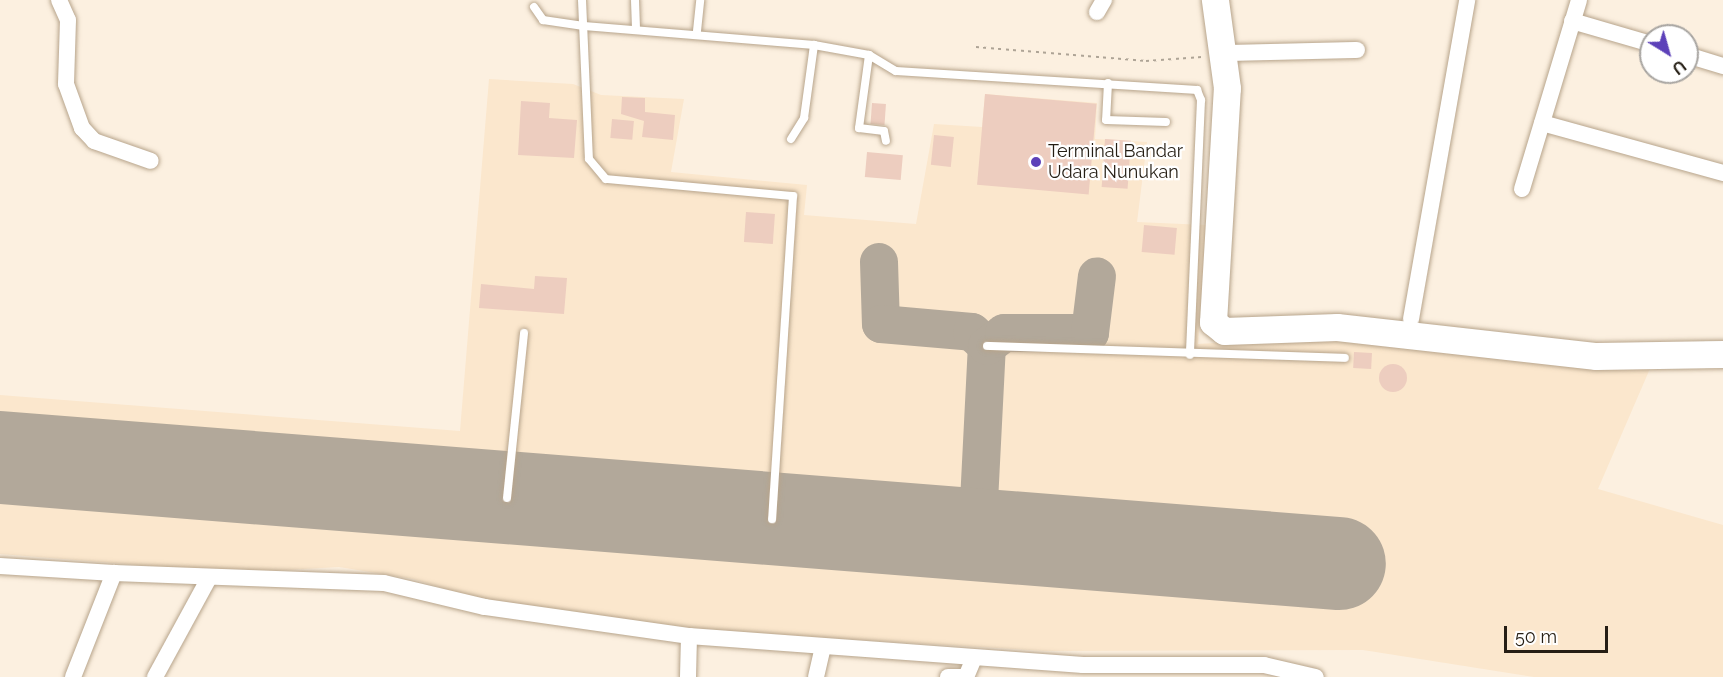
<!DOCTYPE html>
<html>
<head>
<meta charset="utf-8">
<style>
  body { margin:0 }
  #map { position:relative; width:1723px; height:677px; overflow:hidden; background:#fcf0e0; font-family:Raleway,sans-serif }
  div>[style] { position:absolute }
  .built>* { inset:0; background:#fbe7cd }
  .taxiway>* { height:38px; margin:-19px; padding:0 19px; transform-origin:19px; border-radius:19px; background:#b2a89a }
  .runway>* { height:93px; margin:-46.5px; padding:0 46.5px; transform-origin:46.5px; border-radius:46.5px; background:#b2a89a }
  .building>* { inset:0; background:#edcdbf; transform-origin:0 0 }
  .round { border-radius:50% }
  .path>* { height:2px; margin-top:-1px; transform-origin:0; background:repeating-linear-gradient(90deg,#aea496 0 3px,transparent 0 7.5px) }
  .roads { filter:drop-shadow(0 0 2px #b7a48b) drop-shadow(0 0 2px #b7a48b) }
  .service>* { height:8px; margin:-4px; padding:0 4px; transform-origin:4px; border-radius:4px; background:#fff }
  .minor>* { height:16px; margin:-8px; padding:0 8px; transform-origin:8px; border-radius:8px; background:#fff }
  .trunk>* { height:27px; margin:-13.5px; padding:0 13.5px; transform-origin:13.5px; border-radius:13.5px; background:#fff }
  .dots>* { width:16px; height:16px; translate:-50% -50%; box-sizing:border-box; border:3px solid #fff; border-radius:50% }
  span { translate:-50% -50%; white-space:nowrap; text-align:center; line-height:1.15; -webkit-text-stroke:4.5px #fff; paint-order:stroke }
  .poi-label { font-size:18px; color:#251e14 }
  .left { translate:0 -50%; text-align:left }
  .north { position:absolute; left:1639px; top:24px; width:60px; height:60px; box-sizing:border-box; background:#fff; border:2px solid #a8a5a1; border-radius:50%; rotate:143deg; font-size:16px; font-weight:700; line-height:24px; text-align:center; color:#251e14 }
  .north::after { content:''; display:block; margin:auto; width:21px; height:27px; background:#5d41b9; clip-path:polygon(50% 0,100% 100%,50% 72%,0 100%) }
  .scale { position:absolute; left:1504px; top:626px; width:104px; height:27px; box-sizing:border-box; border:3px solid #251e14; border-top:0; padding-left:8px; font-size:18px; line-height:21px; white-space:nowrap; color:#251e14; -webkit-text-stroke:4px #fff; paint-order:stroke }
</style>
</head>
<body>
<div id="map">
  <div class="built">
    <div style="clip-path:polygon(489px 79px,573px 84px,601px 95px,684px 99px,671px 172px,807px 185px,804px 215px,916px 224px,934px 124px,982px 127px,985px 94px,1097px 103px,1095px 139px,1147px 142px,1137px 222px,1206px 225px,1198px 344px,1332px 336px,1652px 364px,1598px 489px,1723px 525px,1723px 677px,1534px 677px,1363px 650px,1046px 651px,708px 631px,495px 604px,413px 579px,339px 567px,239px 573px,0 554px,0 395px,460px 431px)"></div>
  </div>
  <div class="taxiway">
    <div style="left:879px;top:262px;width:62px;rotate:88.2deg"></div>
    <div style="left:881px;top:324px;width:91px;rotate:5deg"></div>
    <div style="left:972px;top:332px;width:21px;rotate:43deg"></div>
    <div style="left:947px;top:532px;width:44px;rotate:-43.2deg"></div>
    <div style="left:1007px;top:537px;width:45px;rotate:-128.7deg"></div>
    <div style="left:979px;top:502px;width:156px;rotate:-87.1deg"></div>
    <div style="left:987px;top:346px;width:21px;rotate:-37deg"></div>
    <div style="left:1004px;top:333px;width:86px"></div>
    <div style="left:1090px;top:333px;width:57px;rotate:-83deg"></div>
  </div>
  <div class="runway">
    <div style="left:0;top:457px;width:1343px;rotate:4.53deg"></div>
  </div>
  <div class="building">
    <div style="left:985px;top:94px;width:112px;height:91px;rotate:5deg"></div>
    <div style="clip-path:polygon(622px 97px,645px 98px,645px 112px,675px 115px,673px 140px,642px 137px,644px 121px,621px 114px)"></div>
    <div style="clip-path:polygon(521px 101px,550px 103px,549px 118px,577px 120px,574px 158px,518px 155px)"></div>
    <div style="left:872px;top:103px;width:14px;height:21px;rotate:4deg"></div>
    <div style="left:612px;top:119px;width:22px;height:19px;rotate:5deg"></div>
    <div style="left:934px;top:135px;width:20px;height:30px;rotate:6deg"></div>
    <div style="left:1105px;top:139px;width:26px;height:48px;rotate:4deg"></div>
    <div style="left:867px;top:152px;width:36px;height:25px;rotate:5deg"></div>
    <div style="left:746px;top:212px;width:29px;height:30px;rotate:4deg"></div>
    <div style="left:1144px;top:225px;width:33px;height:27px;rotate:5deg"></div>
    <div style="clip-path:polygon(535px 276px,567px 278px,564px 314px,479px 308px,481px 284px,534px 289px)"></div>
    <div style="left:1354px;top:352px;width:18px;height:16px;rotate:3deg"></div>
    <div class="round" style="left:1379px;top:364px;width:28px;height:28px"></div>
  </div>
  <div class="path">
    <div style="left:976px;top:47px;width:171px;rotate:4.7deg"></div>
    <div style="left:1146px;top:61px;width:56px;rotate:-4.1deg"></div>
  </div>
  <div class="roads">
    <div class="service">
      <div style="left:582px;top:0;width:159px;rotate:87.5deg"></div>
      <div style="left:589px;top:159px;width:26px;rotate:50deg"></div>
      <div style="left:606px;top:179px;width:188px;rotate:5.2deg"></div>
      <div style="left:793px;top:196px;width:324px;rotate:93.7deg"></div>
      <div style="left:635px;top:0;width:27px;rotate:88deg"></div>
      <div style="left:534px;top:7px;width:16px;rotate:55deg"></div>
      <div style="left:543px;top:20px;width:41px;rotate:8.3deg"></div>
      <div style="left:584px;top:26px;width:231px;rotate:4.7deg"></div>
      <div style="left:814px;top:45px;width:56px;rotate:10.3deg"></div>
      <div style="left:869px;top:55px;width:31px;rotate:31deg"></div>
      <div style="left:896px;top:71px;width:302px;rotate:3.6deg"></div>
      <div style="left:1197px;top:90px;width:11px;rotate:68deg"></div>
      <div style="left:1201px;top:100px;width:255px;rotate:92.5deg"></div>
      <div style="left:697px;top:31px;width:31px;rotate:-84deg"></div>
      <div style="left:869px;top:55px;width:74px;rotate:97.8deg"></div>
      <div style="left:859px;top:128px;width:25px;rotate:7deg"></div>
      <div style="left:884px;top:131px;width:10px;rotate:79deg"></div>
      <div style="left:1108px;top:83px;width:37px;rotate:93deg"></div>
      <div style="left:1106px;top:120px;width:60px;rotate:1.9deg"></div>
      <div style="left:791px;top:139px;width:25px;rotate:-58deg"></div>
      <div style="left:804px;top:118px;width:74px;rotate:-82.2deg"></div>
      <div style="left:987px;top:346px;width:358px;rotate:1.9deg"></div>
      <div style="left:507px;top:498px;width:166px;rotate:-84.1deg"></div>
    </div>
    <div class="minor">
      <div style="left:59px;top:0;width:22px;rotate:66deg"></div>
      <div style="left:68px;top:20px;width:64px;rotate:91.8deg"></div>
      <div style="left:66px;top:84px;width:47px;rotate:70deg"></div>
      <div style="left:82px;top:128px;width:18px;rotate:47deg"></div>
      <div style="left:94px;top:141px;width:60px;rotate:19.3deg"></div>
      <div style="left:1097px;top:12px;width:14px;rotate:-60deg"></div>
      <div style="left:1572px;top:21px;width:82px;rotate:16.2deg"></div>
      <div style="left:1226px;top:53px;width:131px;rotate:-1.3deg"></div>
      <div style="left:1687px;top:55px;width:38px;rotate:17deg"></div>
      <div style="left:1542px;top:123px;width:188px;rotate:15.4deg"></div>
      <div style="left:1522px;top:189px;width:197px;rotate:-73.2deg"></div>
      <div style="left:1411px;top:319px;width:324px;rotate:-80deg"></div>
      <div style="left:0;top:566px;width:114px;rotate:3.5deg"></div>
      <div style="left:73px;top:677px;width:112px;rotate:-68.5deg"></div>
      <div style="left:114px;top:573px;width:270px;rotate:2.1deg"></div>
      <div style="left:384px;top:583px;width:104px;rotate:13.4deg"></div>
      <div style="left:485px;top:607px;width:206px;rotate:8.1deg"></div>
      <div style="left:689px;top:636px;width:395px;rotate:4.2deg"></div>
      <div style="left:1083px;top:665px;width:181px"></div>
      <div style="left:1264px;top:665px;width:53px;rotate:13deg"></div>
      <div style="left:155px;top:677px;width:113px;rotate:-61.4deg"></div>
      <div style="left:688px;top:677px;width:41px;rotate:-88.6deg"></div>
      <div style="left:816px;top:677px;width:31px;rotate:-77deg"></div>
      <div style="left:948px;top:677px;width:13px"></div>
      <div style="left:966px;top:677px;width:21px;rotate:-67deg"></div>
    </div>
    <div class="trunk">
      <div style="left:1213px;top:322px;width:14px;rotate:39deg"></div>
      <div style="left:1224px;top:331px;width:113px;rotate:-2deg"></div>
      <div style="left:1337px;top:327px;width:261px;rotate:6.4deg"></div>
      <div style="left:1596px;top:356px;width:127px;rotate:-0.9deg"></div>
      <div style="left:1213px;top:322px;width:234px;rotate:-86.6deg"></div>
      <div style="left:1227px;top:88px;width:89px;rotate:-97.8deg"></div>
    </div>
  </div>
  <div class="dots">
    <div style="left:1036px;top:162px;background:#5d41b9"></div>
  </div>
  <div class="poi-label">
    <span class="left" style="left:1048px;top:162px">Terminal Bandar<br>Udara Nunukan</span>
  </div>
  <div class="north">U</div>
  <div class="scale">50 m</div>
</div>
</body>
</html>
